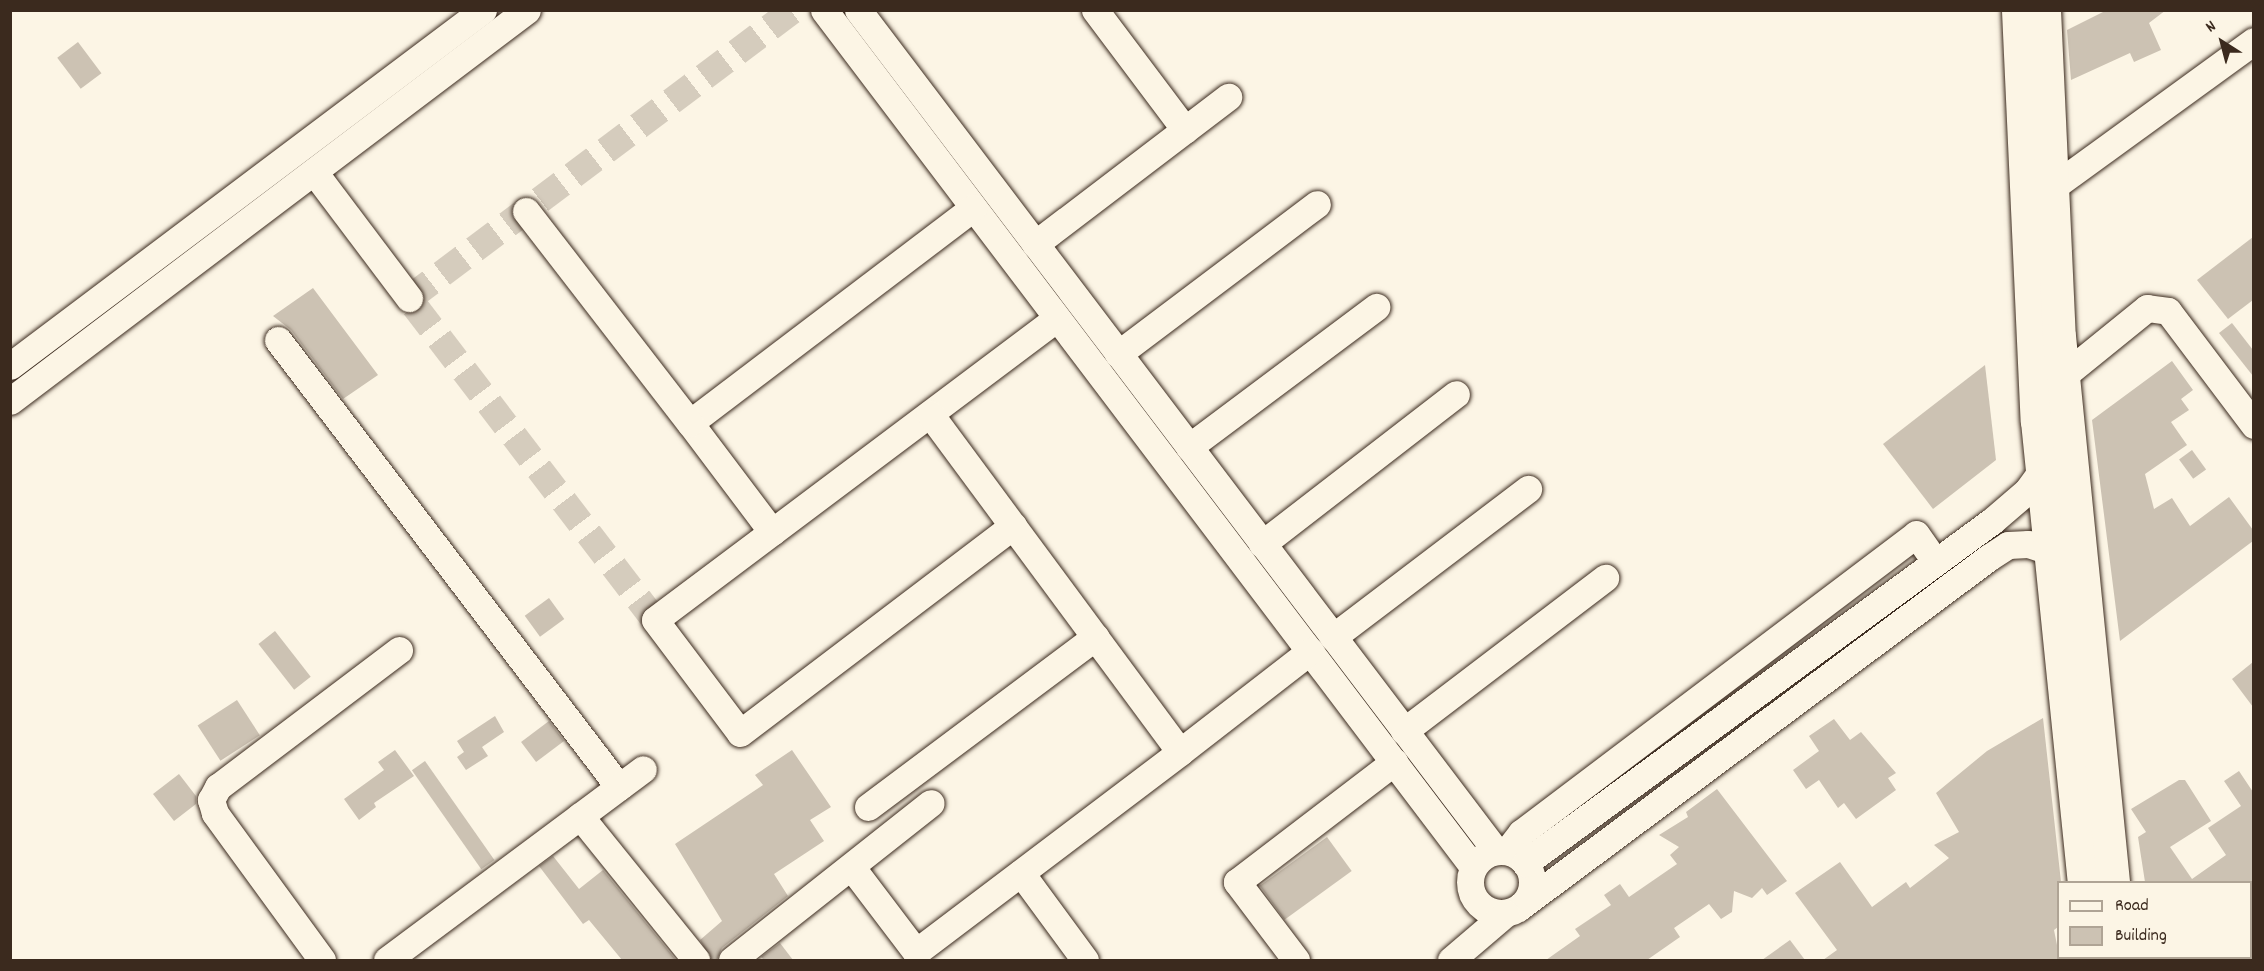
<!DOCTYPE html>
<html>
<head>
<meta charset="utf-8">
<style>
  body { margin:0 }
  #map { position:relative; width:2264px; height:971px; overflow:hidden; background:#fcf5e5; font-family:Dekko,sans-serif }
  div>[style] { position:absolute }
  .building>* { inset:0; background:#ccc2b3; transform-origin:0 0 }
  .minor-tunnel>* { height:27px; margin-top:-13.5px; transform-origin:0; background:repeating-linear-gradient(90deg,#d5ccbd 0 27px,transparent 0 41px) }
  .roads { filter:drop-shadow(0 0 2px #3b2a1e) drop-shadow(0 0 2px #3b2a1e) }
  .minor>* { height:27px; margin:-13.5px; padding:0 13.5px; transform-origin:13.5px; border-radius:13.5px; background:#fcf5e5 }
  .minor>.ring { margin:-13.5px; padding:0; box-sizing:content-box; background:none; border:27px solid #fcf5e5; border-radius:50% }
  .major>* { height:33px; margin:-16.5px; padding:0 16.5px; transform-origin:16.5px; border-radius:16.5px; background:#fcf5e5 }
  span { translate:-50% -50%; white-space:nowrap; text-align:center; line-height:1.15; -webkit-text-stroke:4.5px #fcf5e5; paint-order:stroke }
  .frame { position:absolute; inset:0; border:12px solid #3b2a1e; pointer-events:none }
  .legend { position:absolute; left:2057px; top:881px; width:195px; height:78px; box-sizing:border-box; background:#fcf5e5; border:2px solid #afa495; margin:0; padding:8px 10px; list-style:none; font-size:18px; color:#3b2a1e }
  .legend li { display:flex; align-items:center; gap:12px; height:30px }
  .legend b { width:30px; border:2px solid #afa495 }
  .north { position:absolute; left:2192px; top:12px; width:60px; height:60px; -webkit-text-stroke:4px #fcf5e5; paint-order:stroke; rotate:324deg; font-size:16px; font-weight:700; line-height:24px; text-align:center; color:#3b2a1e }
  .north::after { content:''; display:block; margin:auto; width:21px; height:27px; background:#3b2a1e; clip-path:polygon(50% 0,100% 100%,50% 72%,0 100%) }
</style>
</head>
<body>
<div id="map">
  <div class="building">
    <div style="clip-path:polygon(2107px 10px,2166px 10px,2149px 23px,2161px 50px,2134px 62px,2130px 53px,2071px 80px,2067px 30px)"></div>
    <div style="left:78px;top:42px;width:39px;height:26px;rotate:53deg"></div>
    <div style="clip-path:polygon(2253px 237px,2253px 300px,2228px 319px,2197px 280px)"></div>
    <div style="clip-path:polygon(313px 288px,378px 375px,343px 399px,291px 330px,273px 316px)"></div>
    <div style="clip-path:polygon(2232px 323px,2253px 350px,2253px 376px,2219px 333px)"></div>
    <div style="clip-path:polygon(2172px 361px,2193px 390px,2181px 399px,2189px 410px,2171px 422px,2187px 445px,2145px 474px,2154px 509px,2172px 498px,2190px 526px,2229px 497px,2253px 530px,2253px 541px,2120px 641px,2092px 420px)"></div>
    <div style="clip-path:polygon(1985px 365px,1996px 460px,1933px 509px,1883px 444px)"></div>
    <div style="left:2192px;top:450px;width:24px;height:16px;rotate:54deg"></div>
    <div style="left:549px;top:598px;width:26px;height:30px;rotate:54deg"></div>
    <div style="left:275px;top:631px;width:58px;height:21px;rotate:52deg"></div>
    <div style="clip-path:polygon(2253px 662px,2253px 707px,2232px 679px)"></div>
    <div style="left:237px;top:700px;width:42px;height:47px;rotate:57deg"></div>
    <div style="clip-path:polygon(495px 716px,504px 732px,482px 747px,488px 756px,466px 770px,457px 757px,464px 752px,457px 741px)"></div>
    <div style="clip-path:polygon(2043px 718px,2061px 882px,2058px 927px,2054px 930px,2060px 960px,1823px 960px,1837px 950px,1795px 893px,1840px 862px,1872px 907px,1906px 882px,1910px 888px,1949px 858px,1934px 845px,1959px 832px,1936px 793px,1987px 751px)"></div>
    <div style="clip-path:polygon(1834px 719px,1850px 740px,1861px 732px,1896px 773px,1888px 778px,1896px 790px,1856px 819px,1844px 803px,1838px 808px,1819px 780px,1806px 789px,1793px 770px,1819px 751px,1809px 736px)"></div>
    <div style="left:549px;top:721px;width:25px;height:35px;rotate:53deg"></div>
    <div style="clip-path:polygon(395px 750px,414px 776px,374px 803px,376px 807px,359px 820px,344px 799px,384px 770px,378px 762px)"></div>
    <div style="clip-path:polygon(792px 750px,831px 807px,810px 820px,824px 841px,774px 874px,788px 896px,722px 948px,717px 960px,711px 960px,700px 940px,722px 921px,675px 844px,763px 785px,755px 775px)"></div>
    <div style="left:425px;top:761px;width:121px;height:16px;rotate:55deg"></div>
    <div style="clip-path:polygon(2239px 771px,2253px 792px,2253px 882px,2145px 882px,2138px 837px,2146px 832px,2131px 809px,2179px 780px,2185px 780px,2211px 821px,2170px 847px,2192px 879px,2226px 855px,2208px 828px,2241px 806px,2224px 781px)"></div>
    <div style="clip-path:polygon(179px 774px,196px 796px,196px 804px,174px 821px,153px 794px)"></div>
    <div style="clip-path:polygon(1717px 789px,1787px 881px,1767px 895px,1762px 888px,1752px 898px,1734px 891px,1732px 912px,1721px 919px,1709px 904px,1674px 928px,1680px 937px,1647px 960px,1546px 960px,1580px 936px,1575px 929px,1611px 905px,1604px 895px,1620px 884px,1629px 897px,1677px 864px,1670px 855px,1679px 847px,1659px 835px,1688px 817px,1686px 812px)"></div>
    <div style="left:1327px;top:837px;width:42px;height:83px;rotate:54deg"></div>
    <div style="clip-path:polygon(553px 856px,579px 889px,603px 870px,676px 960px,622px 960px,589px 920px,583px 924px,539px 866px)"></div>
    <div style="clip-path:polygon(1790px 940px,1805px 960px,1762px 960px)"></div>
    <div style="clip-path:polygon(780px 943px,793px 960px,764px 960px,761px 957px)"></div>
  </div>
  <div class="minor-tunnel">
    <div style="left:655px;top:620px;width:405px;rotate:-127.4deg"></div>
    <div style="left:409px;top:298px;width:480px;rotate:-36.9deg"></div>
  </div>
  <div class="roads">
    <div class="minor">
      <div style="left:824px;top:10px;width:1075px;rotate:52.86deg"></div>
      <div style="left:858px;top:10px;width:1056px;rotate:52.82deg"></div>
      <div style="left:1095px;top:10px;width:150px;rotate:53.1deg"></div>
      <div style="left:314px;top:172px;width:158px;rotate:53deg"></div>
      <div style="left:2053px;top:187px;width:248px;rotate:-36deg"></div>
      <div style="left:973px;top:208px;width:355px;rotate:142.8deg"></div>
      <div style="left:690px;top:423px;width:136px;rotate:53deg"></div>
      <div style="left:772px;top:532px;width:356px;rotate:-36.9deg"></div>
      <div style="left:526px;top:211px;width:268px;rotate:52.3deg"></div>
      <div style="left:1035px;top:244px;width:243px;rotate:-37.3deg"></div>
      <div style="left:278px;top:340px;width:562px;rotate:52.66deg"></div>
      <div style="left:1118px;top:354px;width:249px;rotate:-37deg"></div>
      <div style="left:10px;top:366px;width:592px;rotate:-36.97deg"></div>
      <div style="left:2063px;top:376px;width:108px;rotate:-39deg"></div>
      <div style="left:2147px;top:308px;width:21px;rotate:8deg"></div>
      <div style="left:2168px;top:311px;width:143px;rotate:53deg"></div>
      <div style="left:10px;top:401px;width:648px;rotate:-37.1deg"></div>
      <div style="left:930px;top:414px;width:420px;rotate:53.5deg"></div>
      <div style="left:1180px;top:752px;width:165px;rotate:-37.8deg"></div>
      <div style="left:1189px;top:447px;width:234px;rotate:-36.8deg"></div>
      <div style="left:772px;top:532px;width:146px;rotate:143.1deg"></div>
      <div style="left:655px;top:620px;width:141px;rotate:53deg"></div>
      <div style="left:740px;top:733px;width:343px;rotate:-37.2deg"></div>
      <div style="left:1262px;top:544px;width:245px;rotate:-37.7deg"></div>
      <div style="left:1333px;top:637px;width:245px;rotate:-37.2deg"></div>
      <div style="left:1404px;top:731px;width:253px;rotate:-37.3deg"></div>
      <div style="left:868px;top:807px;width:284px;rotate:-36.8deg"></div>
      <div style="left:580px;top:816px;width:185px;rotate:51.1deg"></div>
      <div style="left:1507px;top:851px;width:23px;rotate:-52deg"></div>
      <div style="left:1521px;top:833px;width:495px;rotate:-37.1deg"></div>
      <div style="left:1916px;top:534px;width:32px;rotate:55deg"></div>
      <div class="ring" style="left:1470px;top:851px;width:35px;height:35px"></div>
      <div style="left:1525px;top:863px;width:579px;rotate:-36.22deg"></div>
      <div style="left:1992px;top:521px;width:46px;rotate:-40.6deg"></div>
      <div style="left:2027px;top:491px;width:26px;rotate:-54deg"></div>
      <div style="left:856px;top:873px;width:99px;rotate:52.8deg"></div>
      <div style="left:916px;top:952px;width:331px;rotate:-37.1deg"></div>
      <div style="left:1021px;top:873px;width:108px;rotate:53.7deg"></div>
      <div style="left:1518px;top:908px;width:586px;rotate:-36.67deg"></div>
      <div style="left:1988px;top:558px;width:24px;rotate:-33deg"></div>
      <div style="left:2008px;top:545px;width:20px;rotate:-3deg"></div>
      <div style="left:2028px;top:544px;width:23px;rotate:18deg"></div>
      <div style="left:322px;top:960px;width:182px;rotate:-126.1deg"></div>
      <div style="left:215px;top:813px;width:14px;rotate:-107deg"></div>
      <div style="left:211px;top:800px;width:15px;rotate:-62deg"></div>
      <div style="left:218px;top:787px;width:227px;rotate:-37.1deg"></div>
      <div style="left:387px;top:960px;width:319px;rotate:-36.7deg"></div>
      <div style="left:732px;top:960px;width:253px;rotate:-38.3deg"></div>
      <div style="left:1296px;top:960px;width:98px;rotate:-127.1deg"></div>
      <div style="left:1237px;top:882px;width:198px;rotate:-37.4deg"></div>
      <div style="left:1451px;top:960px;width:72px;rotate:-40.5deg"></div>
      <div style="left:2238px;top:960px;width:5px;rotate:-22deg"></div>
    </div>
    <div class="major">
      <div style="left:2018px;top:10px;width:411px;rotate:87.4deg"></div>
      <div style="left:2037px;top:421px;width:463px;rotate:84.2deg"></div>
      <div style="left:2044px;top:10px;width:326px;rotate:87.4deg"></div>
      <div style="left:2059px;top:336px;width:549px;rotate:84.35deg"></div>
      <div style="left:2091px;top:958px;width:2px;rotate:63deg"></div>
      <div style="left:2120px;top:958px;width:2px;rotate:90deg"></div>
    </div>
  </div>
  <div class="frame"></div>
  <ul class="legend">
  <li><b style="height:8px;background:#fcf5e5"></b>Road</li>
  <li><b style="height:16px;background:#ccc2b3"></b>Building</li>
  </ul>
  <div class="north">N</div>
</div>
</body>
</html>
